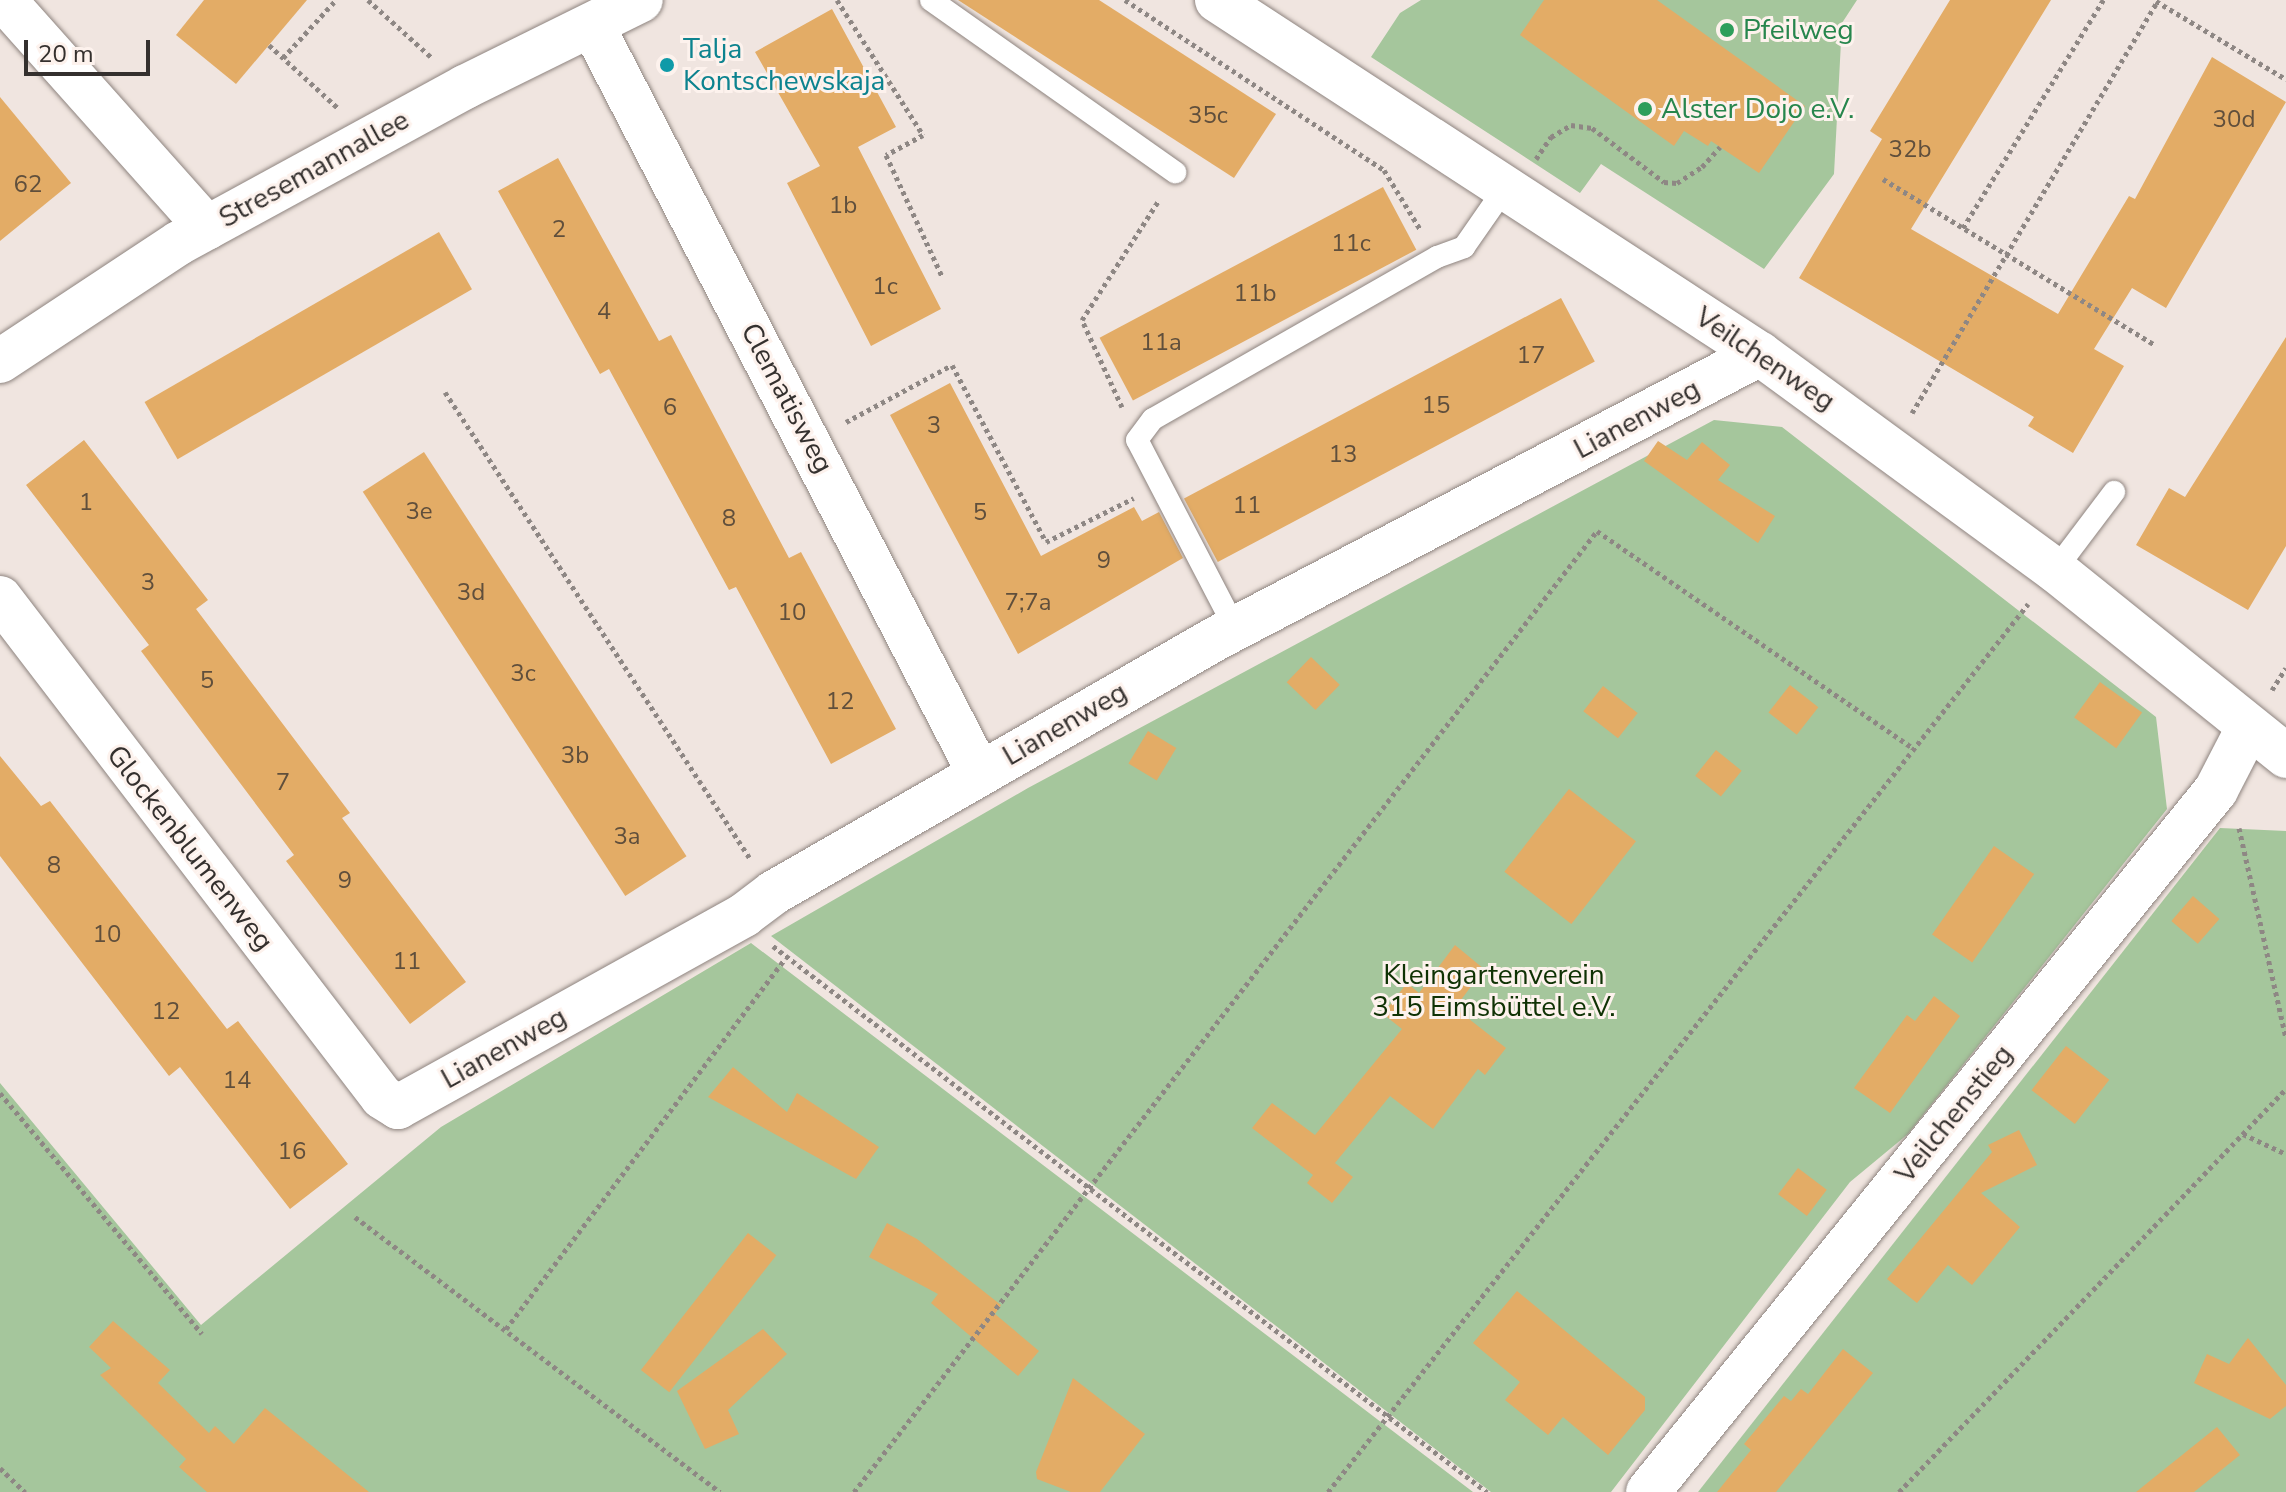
<!DOCTYPE html>
<html>
<head>
<meta charset="utf-8">
<style>
  body { margin:0 }
  #map { position:relative; width:2286px; height:1492px; overflow:hidden; background:#f0e5e0; font-family:"Nunito Sans",sans-serif }
  div>[style] { position:absolute }
  .green>* { inset:0; background:#a5c69c }
  .building>* { inset:0; background:#e3ac66; transform-origin:0 0 }
  .path>* { height:5px; margin-top:-2.5px; transform-origin:0; background:repeating-linear-gradient(90deg,#8e8784 0 4px,transparent 0 8px) }
  .roads { filter:drop-shadow(0 0 2px #8e847f) drop-shadow(0 0 2px #8e847f) }
  .service>* { height:22px; margin:-11px; padding:0 11px; transform-origin:11px; border-radius:11px; background:#fff }
  .minor>* { height:44px; margin:-22px; padding:0 22px; transform-origin:22px; border-radius:22px; background:#fff }
  .tertiary>* { height:44px; margin:-22px; padding:0 22px; transform-origin:22px; border-radius:22px; background:#fff }
  .dots>* { width:22px; height:22px; translate:-50% -50%; box-sizing:border-box; border:4px solid #fdf2ed; border-radius:50% }
  span { translate:-50% -50%; white-space:nowrap; text-align:center; line-height:1.15; -webkit-text-stroke:6px #fdf2ed; paint-order:stroke }
  .number-label { font-size:24px; color:#604f3c }
  .number-label span { -webkit-text-stroke-width:0 }
  .leisure-label { font-size:28px; color:#27864d }
  .left { translate:0 -50%; text-align:left }
  .culture-label { font-size:28px; color:#0d838f }
  .street-label { font-size:28px; color:#34302e }
  .park-label { font-size:28px; color:#0f3204 }
  .scale { position:absolute; left:24px; top:40px; width:126px; height:36px; box-sizing:border-box; border:4px solid #34302e; border-top:0; padding-left:10px; font-size:24px; line-height:28px; white-space:nowrap; color:#34302e; -webkit-text-stroke:6px #fdf2ed; paint-order:stroke }
</style>
</head>
<body>
<div id="map">
  <div class="green">
    <div style="clip-path:polygon(1421px 0,1857px 0,1842px 23px,1834px 174px,1764px 269px,1601px 164px,1580px 193px,1371px 57px,1400px 13px)"></div>
    <div style="clip-path:polygon(1714px 420px,1782px 427px,2156px 717px,2167px 809px,1908px 1134px,1850px 1182px,1611px 1492px,1491px 1492px,771px 936px,1028px 788px)"></div>
    <div style="clip-path:polygon(2220px 828px,2286px 831px,2286px 1492px,1698px 1492px)"></div>
    <div style="clip-path:polygon(751px 943px,1473px 1492px,0 1492px,0 1083px,201px 1325px,441px 1127px)"></div>
  </div>
  <div class="building">
    <div style="clip-path:polygon(204px 0,307px 0,236px 84px,176px 35px)"></div>
    <div style="clip-path:polygon(958px 0,1099px 0,1276px 114px,1234px 178px)"></div>
    <div style="clip-path:polygon(1544px 0,1657px 0,1805px 106px,1759px 173px,1711px 141px,1708px 146px,1684px 131px,1674px 146px,1520px 35px)"></div>
    <div style="clip-path:polygon(1950px 0,2051px 0,1911px 229px,2058px 314px,2129px 196px,2135px 199px,2212px 57px,2286px 102px,2166px 308px,2132px 288px,2094px 349px,2124px 366px,2073px 453px,2028px 426px,2034px 417px,1799px 278px,1882px 139px,1870px 131px)"></div>
    <div style="clip-path:polygon(832px 9px,896px 127px,858px 147px,941px 309px,871px 346px,787px 183px,820px 166px,755px 52px)"></div>
    <div style="clip-path:polygon(0 97px,71px 183px,0 241px)"></div>
    <div style="clip-path:polygon(558px 158px,659px 341px,671px 335px,789px 558px,801px 552px,896px 729px,831px 764px,736px 587px,729px 590px,609px 369px,600px 374px,498px 191px)"></div>
    <div style="left:1383px;top:187px;width:71px;height:321px;rotate:62deg"></div>
    <div style="left:439px;top:232px;width:66px;height:340px;rotate:60deg"></div>
    <div style="left:1561px;top:298px;width:72px;height:427px;rotate:62deg"></div>
    <div style="clip-path:polygon(2286px 337px,2286px 546px,2248px 610px,2136px 545px,2169px 488px,2185px 497px)"></div>
    <div style="clip-path:polygon(950px 383px,1041px 556px,1134px 507px,1142px 521px,1159px 512px,1183px 558px,1018px 654px,890px 415px)"></div>
    <div style="clip-path:polygon(84px 440px,208px 600px,196px 609px,350px 813px,342px 818px,466px 982px,410px 1024px,286px 861px,294px 855px,141px 651px,149px 645px,26px 485px)"></div>
    <div style="clip-path:polygon(1658px 441px,1687px 460px,1702px 442px,1730px 465px,1718px 480px,1775px 516px,1758px 543px,1644px 461px)"></div>
    <div style="left:424px;top:452px;width:482px;height:73px;rotate:57deg"></div>
    <div style="left:1311px;top:657px;width:40px;height:35px;rotate:44deg"></div>
    <div style="left:2100px;top:682px;width:52px;height:44px;rotate:36deg"></div>
    <div style="left:1790px;top:685px;width:36px;height:35px;rotate:38deg"></div>
    <div style="left:1603px;top:686px;width:44px;height:32px;rotate:38deg"></div>
    <div style="left:1148px;top:731px;width:33px;height:38px;rotate:31deg"></div>
    <div style="left:1716px;top:750px;width:33px;height:33px;rotate:39deg"></div>
    <div style="clip-path:polygon(0 756px,41px 806px,50px 801px,227px 1029px,238px 1021px,348px 1164px,290px 1209px,180px 1067px,169px 1076px,0 856px)"></div>
    <div style="left:1569px;top:789px;width:85px;height:105px;rotate:38deg"></div>
    <div style="left:1994px;top:846px;width:49px;height:108px;rotate:35deg"></div>
    <div style="left:2193px;top:896px;width:35px;height:33px;rotate:41deg"></div>
    <div style="clip-path:polygon(1455px 945px,1484px 969px,1455px 1008px,1506px 1048px,1485px 1075px,1478px 1069px,1433px 1129px,1390px 1096px,1335px 1163px,1353px 1177px,1332px 1203px,1307px 1183px,1313px 1175px,1252px 1128px,1272px 1103px,1315px 1135px,1402px 1029px,1383px 1014px,1407px 983px,1419px 993px)"></div>
    <div style="clip-path:polygon(1934px 996px,1960px 1016px,1890px 1113px,1854px 1088px,1907px 1015px,1915px 1021px)"></div>
    <div style="left:2066px;top:1046px;width:55px;height:56px;rotate:38deg"></div>
    <div style="clip-path:polygon(733px 1067px,787px 1112px,797px 1093px,879px 1147px,856px 1179px,708px 1097px)"></div>
    <div style="clip-path:polygon(2019px 1130px,2037px 1165px,1981px 1193px,2020px 1227px,1972px 1285px,1948px 1265px,1917px 1303px,1887px 1279px,1992px 1152px,1988px 1145px)"></div>
    <div style="left:1798px;top:1168px;width:36px;height:33px;rotate:37deg"></div>
    <div style="clip-path:polygon(887px 1223px,917px 1239px,1001px 1305px,995px 1314px,1039px 1351px,1018px 1376px,931px 1303px,938px 1294px,869px 1257px)"></div>
    <div style="left:748px;top:1233px;width:36px;height:174px;rotate:38deg"></div>
    <div style="clip-path:polygon(1517px 1291px,1645px 1397px,1645px 1410px,1608px 1455px,1563px 1417px,1548px 1435px,1505px 1400px,1520px 1382px,1473px 1343px)"></div>
    <div style="clip-path:polygon(113px 1321px,170px 1370px,158px 1383px,209px 1433px,215px 1426px,234px 1444px,265px 1408px,369px 1492px,207px 1492px,179px 1467px,186px 1459px,100px 1375px,111px 1368px,89px 1347px)"></div>
    <div style="clip-path:polygon(763px 1329px,787px 1354px,728px 1410px,739px 1434px,705px 1449px,677px 1391px)"></div>
    <div style="clip-path:polygon(2248px 1338px,2286px 1385px,2286px 1406px,2270px 1419px,2194px 1383px,2207px 1354px,2229px 1364px)"></div>
    <div style="clip-path:polygon(1843px 1349px,1873px 1373px,1776px 1492px,1717px 1492px,1751px 1450px,1744px 1444px,1784px 1396px,1791px 1401px,1801px 1389px,1808px 1394px)"></div>
    <div style="clip-path:polygon(1073px 1378px,1145px 1434px,1100px 1492px,1071px 1492px,1037px 1479px,1036px 1472px)"></div>
    <div style="clip-path:polygon(2217px 1427px,2240px 1455px,2194px 1492px,2136px 1492px)"></div>
  </div>
  <div class="path">
    <div style="left:368px;top:0;width:85px;rotate:42.1deg"></div>
    <div style="left:837px;top:0;width:160px;rotate:57.5deg"></div>
    <div style="left:923px;top:135px;width:42px;rotate:151.6deg"></div>
    <div style="left:886px;top:155px;width:133px;rotate:65.2deg"></div>
    <div style="left:1125px;top:0;width:310px;rotate:33.3deg"></div>
    <div style="left:1384px;top:170px;width:69px;rotate:58.6deg"></div>
    <div style="left:2156px;top:1px;width:152px;rotate:31deg"></div>
    <div style="left:269px;top:45px;width:95px;rotate:42.4deg"></div>
    <div style="left:283px;top:58px;width:79px;rotate:-47.6deg"></div>
    <div style="left:1536px;top:159px;width:27px;rotate:-56deg"></div>
    <div style="left:1551px;top:137px;width:23px;rotate:-31deg"></div>
    <div style="left:1571px;top:125px;width:21px;rotate:8deg"></div>
    <div style="left:1592px;top:128px;width:90px;rotate:36.9deg"></div>
    <div style="left:1664px;top:182px;width:13px;rotate:4deg"></div>
    <div style="left:1677px;top:183px;width:30px;rotate:-33deg"></div>
    <div style="left:1702px;top:167px;width:27px;rotate:-48deg"></div>
    <div style="left:1883px;top:179px;width:319px;rotate:31.4deg"></div>
    <div style="left:1963px;top:228px;width:268px;rotate:-58.4deg"></div>
    <div style="left:445px;top:392px;width:556px;rotate:56.82deg"></div>
    <div style="left:1122px;top:407px;width:96px;rotate:-114.7deg"></div>
    <div style="left:1082px;top:320px;width:143px;rotate:-57.3deg"></div>
    <div style="left:1912px;top:413px;width:478px;rotate:-59.2deg"></div>
    <div style="left:846px;top:422px;width:120px;rotate:-28.3deg"></div>
    <div style="left:952px;top:365px;width:200px;rotate:62deg"></div>
    <div style="left:1046px;top:542px;width:98px;rotate:-26.6deg"></div>
    <div style="left:2272px;top:690px;width:26px;rotate:-58deg"></div>
    <div style="left:2239px;top:828px;width:215px;rotate:77.4deg"></div>
    <div style="left:773px;top:946px;width:899px;rotate:37.41deg"></div>
    <div style="left:0;top:1093px;width:314px;rotate:50deg"></div>
    <div style="left:2243px;top:1134px;width:47px;rotate:24.9deg"></div>
    <div style="left:355px;top:1217px;width:457px;rotate:37deg"></div>
    <div style="left:506px;top:1329px;width:463px;rotate:-53deg"></div>
    <div style="left:0;top:1468px;width:35px;rotate:44deg"></div>
    <div style="left:854px;top:1492px;width:1215px;rotate:-52.29deg"></div>
    <div style="left:1597px;top:531px;width:383px;rotate:34.5deg"></div>
    <div style="left:1328px;top:1492px;width:1131px;rotate:-51.75deg"></div>
    <div style="left:1899px;top:1492px;width:559px;rotate:-46.16deg"></div>
  </div>
  <div class="roads">
    <div class="service">
      <div style="left:931px;top:0;width:299px;rotate:35.2deg"></div>
      <div style="left:2055px;top:570px;width:98px;rotate:-52.9deg"></div>
      <div style="left:1236px;top:630px;width:214px;rotate:-117.5deg"></div>
      <div style="left:1137px;top:440px;width:26px;rotate:-53deg"></div>
      <div style="left:1153px;top:419px;width:327px;rotate:-29.7deg"></div>
      <div style="left:1437px;top:257px;width:29px;rotate:-20deg"></div>
      <div style="left:1464px;top:247px;width:72px;rotate:-55.2deg"></div>
    </div>
    <div class="minor">
      <div style="left:4px;top:0;width:305px;rotate:48.3deg"></div>
      <div style="left:1217px;top:0;width:648px;rotate:33.1deg"></div>
      <div style="left:1760px;top:354px;width:366px;rotate:36.2deg"></div>
      <div style="left:2055px;top:570px;width:297px;rotate:38.8deg"></div>
      <div style="left:592px;top:25px;width:842px;rotate:62.64deg"></div>
      <div style="left:0;top:598px;width:628px;rotate:52.56deg"></div>
      <div style="left:382px;top:1097px;width:19px;rotate:32deg"></div>
      <div style="left:398px;top:1107px;width:396px;rotate:-29deg"></div>
      <div style="left:744px;top:915px;width:36px;rotate:-37deg"></div>
      <div style="left:773px;top:893px;width:510px;rotate:-29.88deg"></div>
      <div style="left:1215px;top:639px;width:615px;rotate:-27.61deg"></div>
      <div style="left:1648px;top:1492px;width:903px;rotate:-51.02deg"></div>
      <div style="left:2216px;top:790px;width:70px;rotate:-62.7deg"></div>
    </div>
    <div class="tertiary">
      <div style="left:0;top:361px;width:214px;rotate:-33.4deg"></div>
      <div style="left:179px;top:243px;width:326px;rotate:-28.6deg"></div>
      <div style="left:465px;top:87px;width:196px;rotate:-26.3deg"></div>
    </div>
  </div>
  <div class="dots">
    <div style="left:1727px;top:30px;background:#2e9e5b"></div>
    <div style="left:667px;top:65px;background:#0f9aa8"></div>
    <div style="left:1645px;top:109px;background:#2e9e5b"></div>
  </div>
  <div class="number-label">
    <span style="left:1208px;top:116px">35c</span>
    <span style="left:2234px;top:120px">30d</span>
    <span style="left:1910px;top:150px">32b</span>
    <span style="left:28px;top:185px">62</span>
    <span style="left:843px;top:206px">1b</span>
    <span style="left:559px;top:230px">2</span>
    <span style="left:1351px;top:244px">11c</span>
    <span style="left:885px;top:287px">1c</span>
    <span style="left:1255px;top:294px">11b</span>
    <span style="left:604px;top:312px">4</span>
    <span style="left:1161px;top:343px">11a</span>
    <span style="left:1531px;top:356px">17</span>
    <span style="left:1436px;top:406px">15</span>
    <span style="left:670px;top:408px">6</span>
    <span style="left:934px;top:426px">3</span>
    <span style="left:1343px;top:455px">13</span>
    <span style="left:86px;top:503px">1</span>
    <span style="left:1247px;top:506px">11</span>
    <span style="left:419px;top:512px">3e</span>
    <span style="left:980px;top:513px">5</span>
    <span style="left:729px;top:519px">8</span>
    <span style="left:1104px;top:561px">9</span>
    <span style="left:148px;top:583px">3</span>
    <span style="left:471px;top:593px">3d</span>
    <span style="left:1028px;top:603px">7;7a</span>
    <span style="left:792px;top:613px">10</span>
    <span style="left:523px;top:674px">3c</span>
    <span style="left:207px;top:681px">5</span>
    <span style="left:840px;top:702px">12</span>
    <span style="left:575px;top:756px">3b</span>
    <span style="left:283px;top:783px">7</span>
    <span style="left:627px;top:837px">3a</span>
    <span style="left:54px;top:866px">8</span>
    <span style="left:345px;top:881px">9</span>
    <span style="left:107px;top:935px">10</span>
    <span style="left:407px;top:962px">11</span>
    <span style="left:166px;top:1012px">12</span>
    <span style="left:237px;top:1081px">14</span>
    <span style="left:292px;top:1152px">16</span>
  </div>
  <div class="leisure-label">
    <span class="left" style="left:1743px;top:30px">Pfeilweg</span>
    <span class="left" style="left:1661px;top:109px">Alster Dojo e.V.</span>
  </div>
  <div class="culture-label">
    <span class="left" style="left:683px;top:65px">Talja<br>Kontschewskaja</span>
  </div>
  <div class="street-label">
    <span style="left:314px;top:169px;rotate:-29deg">Stresemannallee</span>
    <span style="left:1765px;top:359px;rotate:34deg">Veilchenweg</span>
    <span style="left:787px;top:398px;rotate:62deg">Clematisweg</span>
    <span style="left:1637px;top:419px;rotate:-28deg">Lianenweg</span>
    <span style="left:1065px;top:724px;rotate:-30deg">Lianenweg</span>
    <span style="left:190px;top:848px;rotate:52deg">Glockenblumenweg</span>
    <span style="left:504px;top:1048px;rotate:-29deg">Lianenweg</span>
    <span style="left:1954px;top:1114px;rotate:-51deg">Veilchenstieg</span>
  </div>
  <div class="park-label">
    <span style="left:1494px;top:991px">Kleingartenverein<br>315 Eimsbüttel e.V.</span>
  </div>
  <div class="scale">20 m</div>
</div>
</body>
</html>
